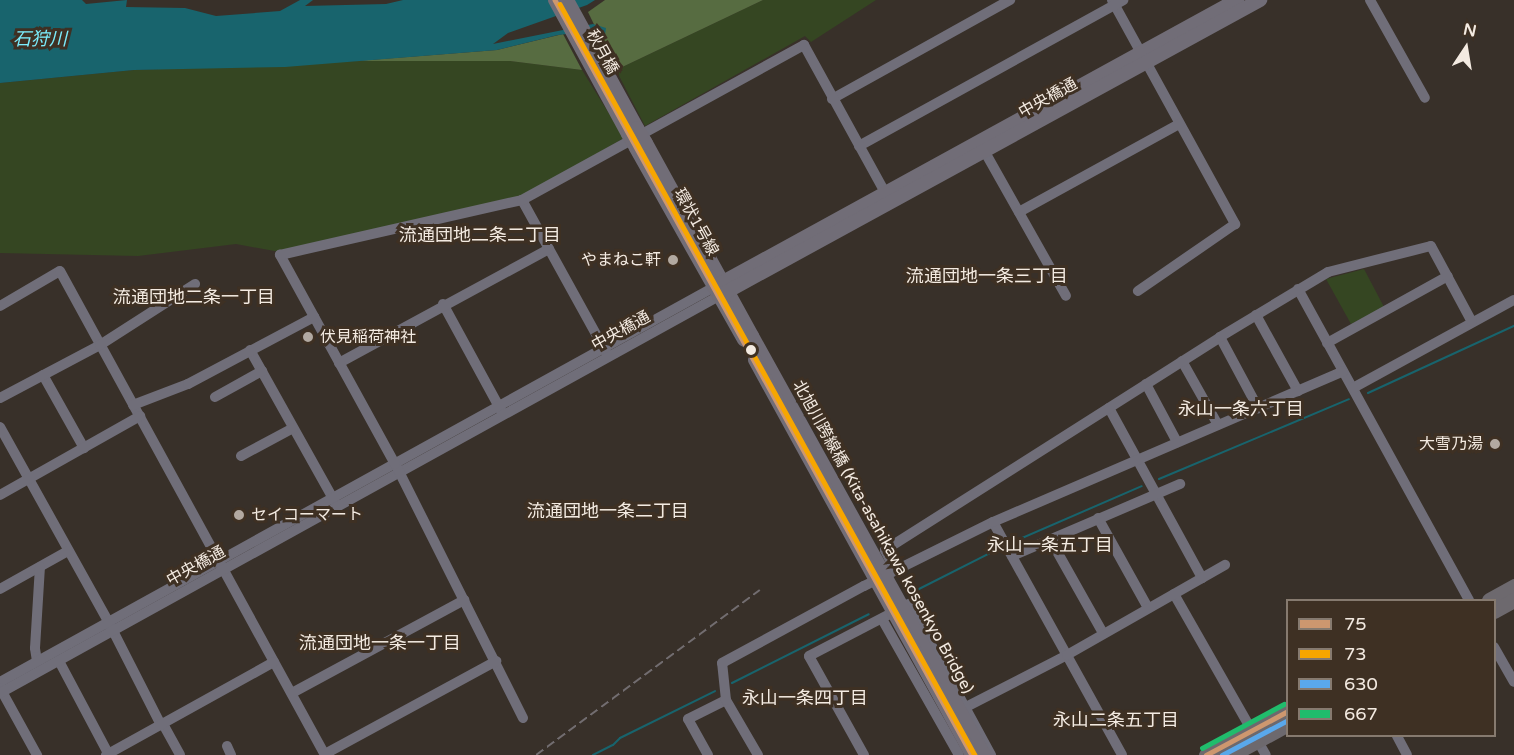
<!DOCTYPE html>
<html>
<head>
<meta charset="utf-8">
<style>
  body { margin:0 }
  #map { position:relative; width:1514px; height:755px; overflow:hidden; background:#383029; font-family:"Varela Round","Noto Sans JP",sans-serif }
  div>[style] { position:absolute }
  .green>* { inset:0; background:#354622 }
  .forest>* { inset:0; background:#576c41 }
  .water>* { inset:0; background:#18646d }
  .stream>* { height:2px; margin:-1px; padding:0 1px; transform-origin:1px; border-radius:1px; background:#18646d }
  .minor>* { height:10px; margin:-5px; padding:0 5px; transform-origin:5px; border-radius:5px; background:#706e79 }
  .major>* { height:14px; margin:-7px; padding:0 7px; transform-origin:7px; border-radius:7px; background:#716d77 }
  .highway>* { height:15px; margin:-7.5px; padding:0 7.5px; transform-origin:7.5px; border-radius:7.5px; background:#6d696e }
  .rail>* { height:2px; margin-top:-1px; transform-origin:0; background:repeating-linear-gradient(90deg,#726d70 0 9px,transparent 0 13.5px) }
  .major-bridge>* { height:14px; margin:-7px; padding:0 7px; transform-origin:7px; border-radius:7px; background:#716d77 }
  .bus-1>* { height:4.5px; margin:-2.25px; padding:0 2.25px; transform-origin:2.25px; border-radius:2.25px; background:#cd976f }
  .bus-2>* { height:4.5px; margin:-2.25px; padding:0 2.25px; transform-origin:2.25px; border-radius:2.25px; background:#f7a600 }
  .bus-3>* { height:4.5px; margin:-2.25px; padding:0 2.25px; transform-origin:2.25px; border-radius:2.25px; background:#5aa8eb }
  .bus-4>* { height:4.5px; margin:-2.25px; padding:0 2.25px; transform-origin:2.25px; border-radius:2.25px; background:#20bc6c }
  .dots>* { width:16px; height:16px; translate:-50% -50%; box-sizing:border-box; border:3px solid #3e3023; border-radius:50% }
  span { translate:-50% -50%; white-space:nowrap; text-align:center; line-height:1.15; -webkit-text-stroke:6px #3e3023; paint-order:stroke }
  .street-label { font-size:16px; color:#f3eae1 }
  .poi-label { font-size:16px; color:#f3eae1 }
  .right { translate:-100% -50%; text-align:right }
  .left { translate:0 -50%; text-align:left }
  .water-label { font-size:18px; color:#7bedfd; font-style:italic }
  .neighbourhood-label { font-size:18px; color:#f3eae1 }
  .legend { position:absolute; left:1286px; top:599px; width:210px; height:138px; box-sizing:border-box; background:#3e3023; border:2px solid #867a6f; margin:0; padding:8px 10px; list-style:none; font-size:18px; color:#f3eae1 }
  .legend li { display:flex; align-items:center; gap:12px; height:30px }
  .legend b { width:30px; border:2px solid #867a6f }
  .north { position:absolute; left:1436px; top:18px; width:60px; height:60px; -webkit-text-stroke:4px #3e3023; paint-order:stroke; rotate:12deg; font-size:16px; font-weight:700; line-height:24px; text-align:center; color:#f3eae1 }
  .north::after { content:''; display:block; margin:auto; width:21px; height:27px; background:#f3eae1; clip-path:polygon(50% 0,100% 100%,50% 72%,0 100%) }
</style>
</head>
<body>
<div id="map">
  <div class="green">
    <div style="clip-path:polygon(763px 0,876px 0,811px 42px,805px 36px,645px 126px,616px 70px)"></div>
    <div style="clip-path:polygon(356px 61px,510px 61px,582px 70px,624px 138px,520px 198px,280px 252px,236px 244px,138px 256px,0 253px,0 83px,134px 70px)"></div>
    <div style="clip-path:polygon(1364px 269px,1384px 307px,1351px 324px,1326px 279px)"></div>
  </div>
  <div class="forest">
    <div style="clip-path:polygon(605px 0,763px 0,616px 70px,588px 12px)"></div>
    <div style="clip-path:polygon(563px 34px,582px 70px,510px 61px,356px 61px,497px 50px)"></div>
  </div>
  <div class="water">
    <div style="clip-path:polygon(0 0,82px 0,86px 4px,127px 0,126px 7px,185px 8px,216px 16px,280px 11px,300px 0,313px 0,305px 6px,386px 4px,403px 0,595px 0,587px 5px,508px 33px,493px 44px,593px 24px,606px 28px,605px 35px,594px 31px,558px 35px,497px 50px,285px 67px,134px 70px,0 83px)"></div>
  </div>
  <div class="stream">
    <div style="left:1368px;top:393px;width:161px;rotate:-24.7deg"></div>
    <div style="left:1159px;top:479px;width:206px;rotate:-22.8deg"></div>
    <div style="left:1015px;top:541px;width:138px;rotate:-23.4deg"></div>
    <div style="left:913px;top:592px;width:95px;rotate:-26.8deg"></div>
    <div style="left:732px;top:683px;width:153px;rotate:-26.7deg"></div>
    <div style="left:593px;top:755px;width:22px;rotate:-27deg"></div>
    <div style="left:613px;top:745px;width:10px;rotate:-45deg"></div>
    <div style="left:620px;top:738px;width:106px;rotate:-26.3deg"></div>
  </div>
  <div class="minor">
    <div style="left:1112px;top:0;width:256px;rotate:61.2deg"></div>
    <div style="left:1235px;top:224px;width:118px;rotate:145.4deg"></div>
    <div style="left:1370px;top:0;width:112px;rotate:60.7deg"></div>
    <div style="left:832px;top:99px;width:204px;rotate:-29.1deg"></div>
    <div style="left:981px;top:145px;width:173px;rotate:60.6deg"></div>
    <div style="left:859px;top:146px;width:302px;rotate:-28.9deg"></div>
    <div style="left:522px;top:200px;width:176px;rotate:61.1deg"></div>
    <div style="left:1019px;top:212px;width:183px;rotate:-28.8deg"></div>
    <div style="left:1298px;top:289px;width:355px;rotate:61.2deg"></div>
    <div style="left:443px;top:304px;width:123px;rotate:61.4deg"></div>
    <div style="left:0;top:306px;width:69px;rotate:-30.3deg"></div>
    <div style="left:60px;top:271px;width:552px;rotate:61.3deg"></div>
    <div style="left:1256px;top:315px;width:87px;rotate:61.1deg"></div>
    <div style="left:1220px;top:337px;width:81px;rotate:61.8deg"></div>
    <div style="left:1327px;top:343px;width:138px;rotate:-29deg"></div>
    <div style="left:250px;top:350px;width:174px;rotate:60.8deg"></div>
    <div style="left:1182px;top:361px;width:73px;rotate:60.6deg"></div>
    <div style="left:339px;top:363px;width:239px;rotate:-28.5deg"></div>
    <div style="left:43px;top:375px;width:84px;rotate:60.7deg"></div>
    <div style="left:1146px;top:384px;width:66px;rotate:61.9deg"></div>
    <div style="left:1353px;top:388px;width:183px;rotate:-28.7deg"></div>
    <div style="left:215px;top:397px;width:54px;rotate:-29deg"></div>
    <div style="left:0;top:398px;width:113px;rotate:-27.9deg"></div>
    <div style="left:100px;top:345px;width:113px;rotate:-32.7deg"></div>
    <div style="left:133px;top:405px;width:59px;rotate:-20.9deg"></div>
    <div style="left:188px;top:384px;width:143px;rotate:-28deg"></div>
    <div style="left:1109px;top:408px;width:194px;rotate:61.3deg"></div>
    <div style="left:0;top:427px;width:222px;rotate:60.9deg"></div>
    <div style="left:108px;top:621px;width:117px;rotate:63deg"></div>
    <div style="left:241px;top:456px;width:59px;rotate:-28.3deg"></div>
    <div style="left:0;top:495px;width:161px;rotate:-29.4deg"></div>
    <div style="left:1098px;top:518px;width:103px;rotate:60.9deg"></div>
    <div style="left:993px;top:522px;width:266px;rotate:61deg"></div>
    <div style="left:1050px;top:539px;width:108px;rotate:60.6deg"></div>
    <div style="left:1012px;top:556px;width:183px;rotate:-23.2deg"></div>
    <div style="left:895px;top:570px;width:22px;rotate:-117deg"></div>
    <div style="left:885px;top:550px;width:397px;rotate:-32.4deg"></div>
    <div style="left:1220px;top:337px;width:126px;rotate:-31deg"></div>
    <div style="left:1328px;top:272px;width:106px;rotate:-14.2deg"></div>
    <div style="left:1431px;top:246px;width:86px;rotate:61.7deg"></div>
    <div style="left:0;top:589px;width:78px;rotate:-29.2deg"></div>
    <div style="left:1174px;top:594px;width:185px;rotate:60.3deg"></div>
    <div style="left:882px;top:619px;width:156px;rotate:60.5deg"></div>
    <div style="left:1494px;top:647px;width:40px;rotate:60.3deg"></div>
    <div style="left:37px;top:661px;width:13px;rotate:-99deg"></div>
    <div style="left:35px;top:648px;width:81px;rotate:-86.5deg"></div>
    <div style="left:59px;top:661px;width:106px;rotate:62deg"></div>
    <div style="left:0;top:682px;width:816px;rotate:-28.95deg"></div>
    <div style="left:0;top:688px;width:77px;rotate:61.1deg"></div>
    <div style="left:0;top:693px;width:821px;rotate:-28.91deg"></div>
    <div style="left:292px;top:693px;width:196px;rotate:-28.4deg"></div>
    <div style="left:966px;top:707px;width:114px;rotate:-27.2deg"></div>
    <div style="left:1067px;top:655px;width:182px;rotate:-29.7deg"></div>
    <div style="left:523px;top:718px;width:284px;rotate:-116.7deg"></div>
    <div style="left:395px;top:464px;width:239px;rotate:-118.8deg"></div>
    <div style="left:280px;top:255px;width:248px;rotate:-12.8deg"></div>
    <div style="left:522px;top:200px;width:322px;rotate:-28.8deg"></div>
    <div style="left:804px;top:45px;width:175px;rotate:61.2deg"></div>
    <div style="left:163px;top:724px;width:35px;rotate:61deg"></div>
    <div style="left:1397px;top:736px;width:21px;rotate:62deg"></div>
    <div style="left:227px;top:746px;width:10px;rotate:66deg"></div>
    <div style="left:325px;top:754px;width:195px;rotate:-28.5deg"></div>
    <div style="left:106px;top:755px;width:192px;rotate:-29deg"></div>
    <div style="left:708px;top:755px;width:41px;rotate:-119.1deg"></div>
    <div style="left:688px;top:719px;width:42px;rotate:-26.6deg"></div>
    <div style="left:758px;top:755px;width:64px;rotate:-120.2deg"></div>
    <div style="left:726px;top:700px;width:37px;rotate:-96deg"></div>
    <div style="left:722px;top:663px;width:162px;rotate:-28.5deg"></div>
    <div style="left:864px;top:586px;width:144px;rotate:-26.4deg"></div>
    <div style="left:993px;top:522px;width:381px;rotate:-23.3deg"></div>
    <div style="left:864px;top:755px;width:113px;rotate:-119.1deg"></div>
    <div style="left:809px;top:656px;width:113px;rotate:-27.5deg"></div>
    <div style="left:909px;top:604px;width:172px;rotate:61.5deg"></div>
  </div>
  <div class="major">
    <div style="left:555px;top:0;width:153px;rotate:61.4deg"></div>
    <div style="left:567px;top:0;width:146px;rotate:61.3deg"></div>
    <div style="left:646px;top:143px;width:220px;rotate:61.2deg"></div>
    <div style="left:636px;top:148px;width:220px;rotate:60.6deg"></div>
    <div style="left:714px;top:287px;width:597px;rotate:-28.76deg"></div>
    <div style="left:719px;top:296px;width:617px;rotate:-28.68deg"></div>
  </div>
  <div class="highway">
    <div style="left:1489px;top:600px;width:29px;rotate:-29deg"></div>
    <div style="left:1494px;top:611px;width:23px;rotate:-29deg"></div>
    <div style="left:1206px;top:755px;width:93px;rotate:-28.2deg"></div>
    <div style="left:1231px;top:755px;width:65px;rotate:-28.5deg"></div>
  </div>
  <div class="rail">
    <div style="left:536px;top:755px;width:278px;rotate:-36.4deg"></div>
  </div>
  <div class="major-bridge">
    <div style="left:637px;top:128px;width:17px;rotate:59deg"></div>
    <div style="left:628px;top:134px;width:16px;rotate:60deg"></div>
    <div style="left:752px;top:336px;width:479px;rotate:61deg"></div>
    <div style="left:755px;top:360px;width:451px;rotate:61.2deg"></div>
  </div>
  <div class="bus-1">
    <div style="left:555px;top:0;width:863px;rotate:61.09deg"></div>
    <div style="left:1206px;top:755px;width:93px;rotate:-28.2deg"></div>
  </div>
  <div class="bus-2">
    <div style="left:560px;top:4px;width:858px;rotate:61.08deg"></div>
  </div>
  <div class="bus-3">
    <div style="left:1222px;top:755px;width:75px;rotate:-27.9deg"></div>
  </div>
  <div class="bus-4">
    <div style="left:1202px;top:748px;width:93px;rotate:-28.2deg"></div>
  </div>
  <div class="dots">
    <div style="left:673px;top:260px;background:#b2a9a1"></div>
    <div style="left:308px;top:337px;background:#b2a9a1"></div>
    <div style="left:751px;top:350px;background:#f3eae1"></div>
    <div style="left:1495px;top:444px;background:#b2a9a1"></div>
    <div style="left:239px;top:515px;background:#b2a9a1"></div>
  </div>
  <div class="street-label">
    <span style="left:602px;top:52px;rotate:61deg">秋月橋</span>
    <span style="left:1048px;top:98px;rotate:-29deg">中央橋通</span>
    <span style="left:696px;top:222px;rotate:61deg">環状1号線</span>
    <span style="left:621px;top:331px;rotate:-29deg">中央橋通</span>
    <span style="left:883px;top:537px;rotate:61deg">北旭川跨線橋 (Kita-asahikawa kosenkyo Bridge)</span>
    <span style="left:196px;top:566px;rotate:-29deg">中央橋通</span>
  </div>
  <div class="poi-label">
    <span class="right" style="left:661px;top:260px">やまねこ軒</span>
    <span class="left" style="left:320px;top:337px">伏見稲荷神社</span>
    <span class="right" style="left:1483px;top:444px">大雪乃湯</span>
    <span class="left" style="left:251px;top:515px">セイコーマート</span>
  </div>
  <div class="water-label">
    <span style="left:40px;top:39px">石狩川</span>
  </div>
  <div class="neighbourhood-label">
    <span style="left:480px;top:235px">流通団地二条二丁目</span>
    <span style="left:987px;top:276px">流通団地一条三丁目</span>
    <span style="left:194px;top:297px">流通団地二条一丁目</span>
    <span style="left:1241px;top:409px">永山一条六丁目</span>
    <span style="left:608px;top:511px">流通団地一条二丁目</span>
    <span style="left:1050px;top:545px">永山一条五丁目</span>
    <span style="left:380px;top:643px">流通団地一条一丁目</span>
    <span style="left:805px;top:698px">永山一条四丁目</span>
    <span style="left:1116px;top:720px">永山二条五丁目</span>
  </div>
  <ul class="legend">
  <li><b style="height:8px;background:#cd976f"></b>75</li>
  <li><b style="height:8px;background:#f7a600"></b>73</li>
  <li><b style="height:8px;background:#5aa8eb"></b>630</li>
  <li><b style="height:8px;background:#20bc6c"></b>667</li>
  </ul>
  <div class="north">N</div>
</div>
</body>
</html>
